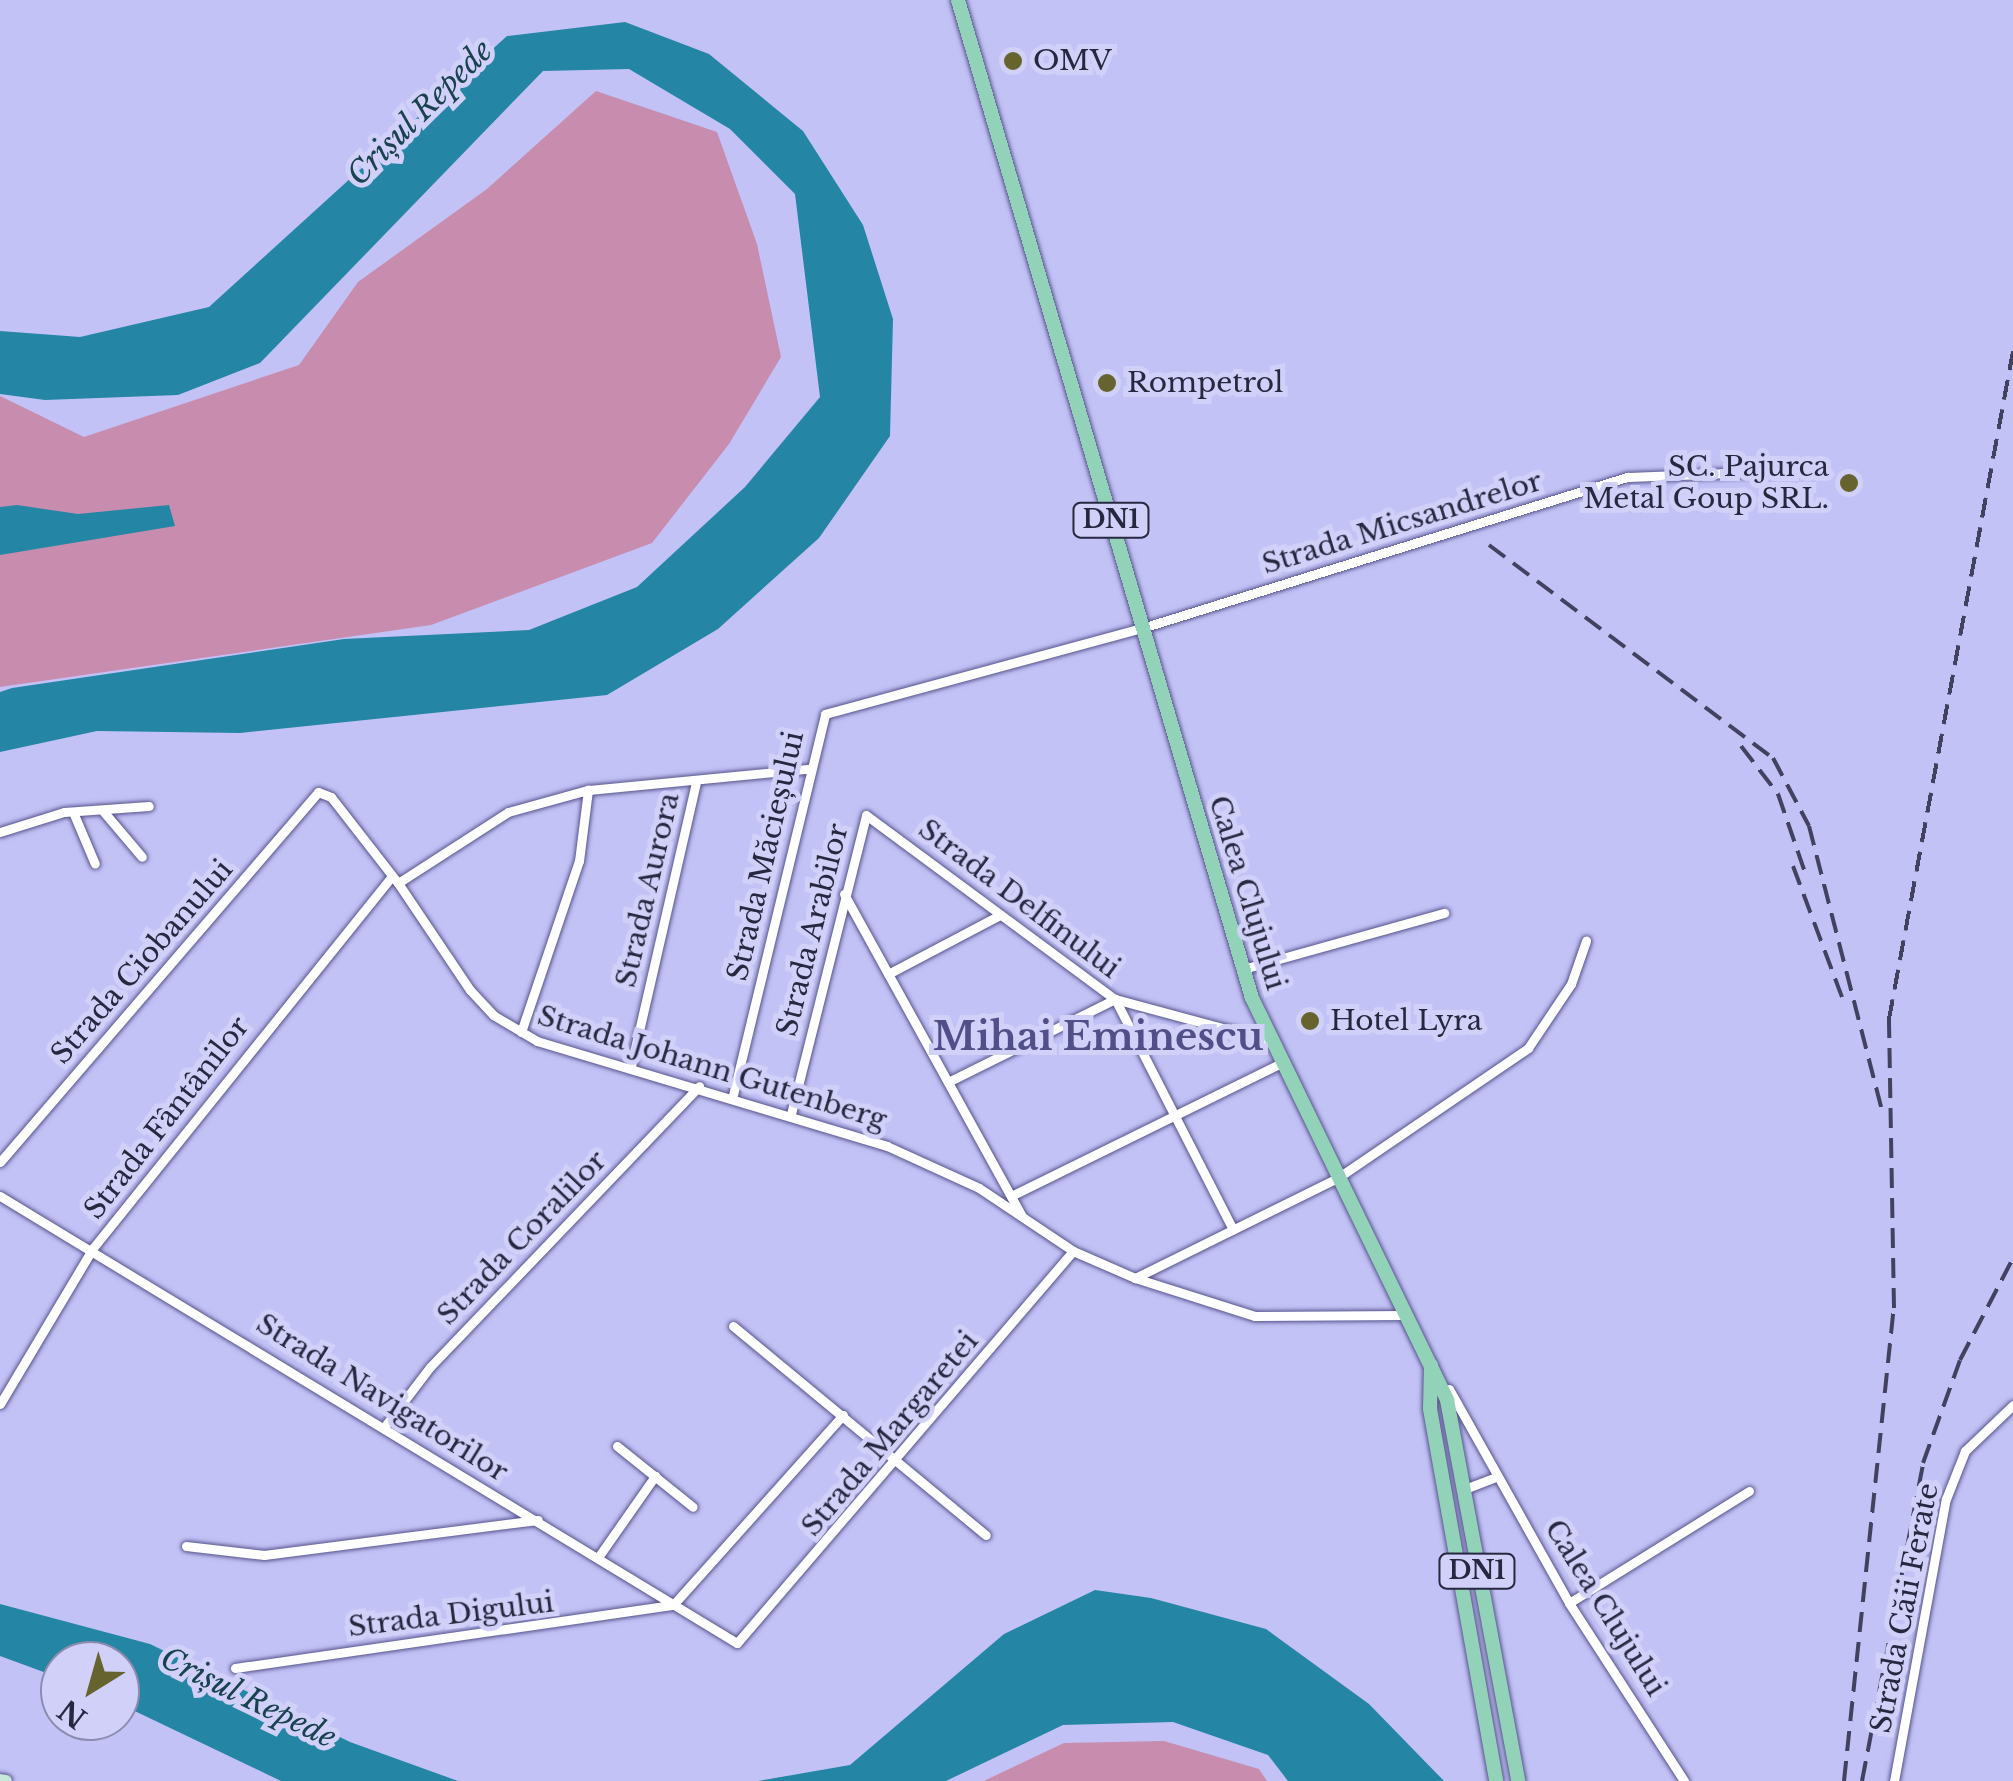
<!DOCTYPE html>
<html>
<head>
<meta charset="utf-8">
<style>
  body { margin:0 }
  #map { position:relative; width:2013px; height:1781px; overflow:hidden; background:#c2c2f6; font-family:"Libre Baskerville",serif }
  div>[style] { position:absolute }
  .green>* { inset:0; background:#c78cae }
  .water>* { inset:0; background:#2585a4 }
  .roads { filter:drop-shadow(0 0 2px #57548d) drop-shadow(0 0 2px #57548d) }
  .street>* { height:9px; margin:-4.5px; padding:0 4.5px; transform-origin:4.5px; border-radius:4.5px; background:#fff }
  .secondary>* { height:12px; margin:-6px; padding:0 6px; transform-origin:6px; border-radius:6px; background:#c8e8dc }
  .primary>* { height:14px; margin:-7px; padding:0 7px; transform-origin:7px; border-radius:7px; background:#92d2b9 }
  .rail>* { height:4px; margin-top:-2px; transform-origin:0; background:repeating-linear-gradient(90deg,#42415f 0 20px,transparent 0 30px) }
  .dots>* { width:28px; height:28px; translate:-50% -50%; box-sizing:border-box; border:5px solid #d0d0f8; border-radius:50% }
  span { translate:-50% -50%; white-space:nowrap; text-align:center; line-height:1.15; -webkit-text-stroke:10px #d0d0f8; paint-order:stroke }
  .shield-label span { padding:2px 8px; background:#d0d0f8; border:2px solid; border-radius:8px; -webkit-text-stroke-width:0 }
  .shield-label { font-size:25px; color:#282740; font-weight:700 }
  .poi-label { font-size:28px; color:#282740 }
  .left { translate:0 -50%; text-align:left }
  .right { translate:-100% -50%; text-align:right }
  .street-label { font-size:28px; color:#282740 }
  .water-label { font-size:30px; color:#19414f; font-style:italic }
  .district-label { font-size:38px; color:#514f87; font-weight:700 }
  .north { position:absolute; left:40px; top:1641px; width:100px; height:100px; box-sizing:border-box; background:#d0d0f8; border:2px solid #8d8cae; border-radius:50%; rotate:217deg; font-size:28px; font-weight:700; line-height:40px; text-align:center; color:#282740 }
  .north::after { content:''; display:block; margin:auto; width:35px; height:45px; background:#67632f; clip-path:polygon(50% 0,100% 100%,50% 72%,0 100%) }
</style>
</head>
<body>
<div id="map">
  <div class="green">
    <div style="clip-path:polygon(596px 91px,717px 132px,757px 244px,781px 357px,729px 444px,652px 543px,431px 625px,0 687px,0 396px,84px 437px,299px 365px,358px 282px,487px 189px)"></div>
    <div style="clip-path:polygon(1164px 1741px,1259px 1769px,1267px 1781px,984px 1781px,1064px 1743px)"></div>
  </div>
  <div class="water">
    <div style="clip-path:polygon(625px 22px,709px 54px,803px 131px,863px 225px,893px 319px,890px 436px,819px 538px,718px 629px,607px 695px,240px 733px,97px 731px,0 752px,0 692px,12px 688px,344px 639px,529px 630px,637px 587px,745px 487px,820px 397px,795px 194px,730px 129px,629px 69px,543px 71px,260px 363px,178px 395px,45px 400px,0 394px,0 331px,80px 337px,209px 307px,507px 36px)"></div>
    <div style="clip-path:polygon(17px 505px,78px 514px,169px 505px,175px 526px,0 555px,0 507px)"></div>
    <div style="clip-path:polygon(1095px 1590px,1151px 1598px,1266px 1629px,1369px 1704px,1444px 1781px,1288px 1781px,1268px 1755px,1173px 1722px,1063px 1725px,946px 1781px,758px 1781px,850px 1765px,1004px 1634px)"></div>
    <div style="clip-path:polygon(0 1604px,150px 1644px,350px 1742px,458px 1781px,281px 1781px,120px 1704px,120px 1661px,60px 1661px,60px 1678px,0 1656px)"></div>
  </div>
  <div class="roads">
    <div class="street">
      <div style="left:103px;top:811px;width:60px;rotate:49.7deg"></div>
      <div style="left:73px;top:812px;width:56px;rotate:67.1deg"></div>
      <div style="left:0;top:832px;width:67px;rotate:-17.4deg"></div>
      <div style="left:64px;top:812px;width:85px;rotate:-4deg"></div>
      <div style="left:398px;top:883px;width:131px;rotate:-32.8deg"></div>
      <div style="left:508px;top:812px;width:83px;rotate:-15.4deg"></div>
      <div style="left:588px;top:790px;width:221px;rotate:-5.5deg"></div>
      <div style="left:844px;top:894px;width:367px;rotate:61.1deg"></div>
      <div style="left:1243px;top:969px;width:209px;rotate:-15.6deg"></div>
      <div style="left:888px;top:974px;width:127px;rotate:-27.8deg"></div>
      <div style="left:1115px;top:999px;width:259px;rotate:62.9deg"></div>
      <div style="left:521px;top:1032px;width:181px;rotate:-71.3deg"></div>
      <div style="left:579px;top:861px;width:72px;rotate:-82.8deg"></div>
      <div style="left:631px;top:1066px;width:290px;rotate:-77.1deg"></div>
      <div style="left:948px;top:1082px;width:186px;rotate:-26.4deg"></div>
      <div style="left:733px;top:1095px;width:392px;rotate:-76.4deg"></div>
      <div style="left:825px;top:714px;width:328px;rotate:-15.2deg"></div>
      <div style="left:1142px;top:628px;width:508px;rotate:-17.29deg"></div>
      <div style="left:1627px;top:477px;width:171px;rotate:-2.3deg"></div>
      <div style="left:791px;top:1114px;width:308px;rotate:-75.9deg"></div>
      <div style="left:866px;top:815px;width:310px;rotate:36.5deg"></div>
      <div style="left:1115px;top:999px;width:157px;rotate:15.1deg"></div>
      <div style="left:0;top:1162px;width:488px;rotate:-49.3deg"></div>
      <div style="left:318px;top:792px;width:14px;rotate:21deg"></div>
      <div style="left:331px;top:797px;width:109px;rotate:52.1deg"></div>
      <div style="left:398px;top:883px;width:129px;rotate:56.1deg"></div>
      <div style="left:470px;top:990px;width:34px;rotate:47deg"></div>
      <div style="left:493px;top:1015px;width:51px;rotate:30.6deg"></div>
      <div style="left:537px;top:1041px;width:365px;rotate:16.7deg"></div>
      <div style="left:887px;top:1146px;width:101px;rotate:24.5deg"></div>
      <div style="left:979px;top:1188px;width:113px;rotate:33.8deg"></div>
      <div style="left:1073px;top:1251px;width:68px;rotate:23.5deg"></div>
      <div style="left:1135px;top:1278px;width:126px;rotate:17.6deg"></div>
      <div style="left:1255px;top:1316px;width:152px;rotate:-0.4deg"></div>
      <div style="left:0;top:1196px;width:862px;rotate:31.24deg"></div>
      <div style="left:737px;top:1643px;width:516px;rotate:-49.4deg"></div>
      <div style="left:1011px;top:1196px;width:299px;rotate:-26.2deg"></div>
      <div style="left:1135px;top:1278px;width:228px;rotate:-26.3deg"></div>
      <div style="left:1339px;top:1177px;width:229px;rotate:-34.3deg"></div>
      <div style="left:1528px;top:1048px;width:77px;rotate:-56.1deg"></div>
      <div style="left:1571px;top:984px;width:46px;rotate:-70.8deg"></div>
      <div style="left:733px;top:1326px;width:328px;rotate:39.6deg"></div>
      <div style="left:1449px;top:1389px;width:245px;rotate:60.7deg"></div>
      <div style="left:1569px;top:1603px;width:212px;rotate:57.1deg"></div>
      <div style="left:0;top:1404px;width:182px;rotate:-59.2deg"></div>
      <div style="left:93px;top:1248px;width:477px;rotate:-51.2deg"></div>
      <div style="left:385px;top:1426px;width:74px;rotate:-52.7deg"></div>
      <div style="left:430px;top:1367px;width:389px;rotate:-46.2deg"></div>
      <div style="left:617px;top:1446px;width:97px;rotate:38.8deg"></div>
      <div style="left:1462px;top:1490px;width:36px;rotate:-21deg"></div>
      <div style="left:186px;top:1546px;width:79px;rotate:6.6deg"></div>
      <div style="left:264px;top:1555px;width:276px;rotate:-7.3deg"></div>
      <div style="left:599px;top:1556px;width:98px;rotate:-55deg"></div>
      <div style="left:1569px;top:1603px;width:212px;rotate:-31.9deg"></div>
      <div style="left:235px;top:1668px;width:443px;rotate:-8.2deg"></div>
      <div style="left:673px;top:1605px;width:255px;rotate:-48.2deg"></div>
      <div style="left:1894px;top:1781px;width:287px;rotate:-79.6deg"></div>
      <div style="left:1946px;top:1499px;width:52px;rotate:-68.4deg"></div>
      <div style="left:1965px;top:1451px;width:66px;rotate:-43.8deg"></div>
    </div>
    <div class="secondary">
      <div style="left:0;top:1780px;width:6px;rotate:9deg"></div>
    </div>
    <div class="primary">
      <div style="left:958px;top:0;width:1040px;rotate:73.59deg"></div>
      <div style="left:1252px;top:998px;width:447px;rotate:64.1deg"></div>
      <div style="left:1447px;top:1400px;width:388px;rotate:79.4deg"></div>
      <div style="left:1431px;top:1365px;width:44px;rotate:91.3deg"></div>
      <div style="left:1430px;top:1409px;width:378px;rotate:79.9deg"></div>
    </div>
  </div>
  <div class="rail">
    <div style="left:1489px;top:545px;width:355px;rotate:36.9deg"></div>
    <div style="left:1773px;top:758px;width:77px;rotate:62.1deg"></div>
    <div style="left:1809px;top:826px;width:290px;rotate:75.6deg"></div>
    <div style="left:1741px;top:746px;width:61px;rotate:52.4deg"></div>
    <div style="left:1778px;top:794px;width:89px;rotate:71deg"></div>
    <div style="left:1793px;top:866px;width:140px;rotate:69.5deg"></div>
    <div style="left:1844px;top:1781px;width:476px;rotate:-84deg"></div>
    <div style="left:1894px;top:1308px;width:289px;rotate:-91deg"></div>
    <div style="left:1889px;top:1019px;width:679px;rotate:-79.48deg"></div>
    <div style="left:1862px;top:1781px;width:324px;rotate:-79.1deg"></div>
    <div style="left:1923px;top:1463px;width:109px;rotate:-70.2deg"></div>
    <div style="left:1960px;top:1360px;width:115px;rotate:-62.5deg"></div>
  </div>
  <div class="dots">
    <div style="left:1013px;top:61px;background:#67632f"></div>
    <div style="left:1107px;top:383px;background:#67632f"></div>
    <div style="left:1849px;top:483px;background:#67632f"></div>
    <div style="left:1310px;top:1021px;background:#67632f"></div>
  </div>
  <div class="shield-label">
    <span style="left:1111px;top:520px">DN1</span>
    <span style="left:1477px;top:1571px">DN1</span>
  </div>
  <div class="poi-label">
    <span class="left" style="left:1033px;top:61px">OMV</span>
    <span class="left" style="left:1127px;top:383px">Rompetrol</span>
    <span class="right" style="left:1829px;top:483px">SC. Pajurca<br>Metal Goup SRL.</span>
    <span class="left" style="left:1330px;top:1021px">Hotel Lyra</span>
  </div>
  <div class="street-label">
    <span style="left:1402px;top:523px;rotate:-17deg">Strada Micsandrelor</span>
    <span style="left:766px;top:856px;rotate:-77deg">Strada Măcieșului</span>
    <span style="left:648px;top:890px;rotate:-77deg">Strada Aurora</span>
    <span style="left:1247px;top:893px;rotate:73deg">Calea Clujului</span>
    <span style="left:1019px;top:899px;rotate:37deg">Strada Delfinului</span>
    <span style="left:813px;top:930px;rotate:-76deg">Strada Arabilor</span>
    <span style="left:142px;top:962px;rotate:-49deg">Strada Ciobanului</span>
    <span style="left:712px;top:1068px;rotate:17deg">Strada Johann Gutenberg</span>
    <span style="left:167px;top:1118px;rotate:-52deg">Strada Fântânilor</span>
    <span style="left:522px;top:1238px;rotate:-46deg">Strada Coralilor</span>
    <span style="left:382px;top:1398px;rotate:32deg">Strada Navigatorilor</span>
    <span style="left:890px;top:1434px;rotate:-50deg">Strada Margaretei</span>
    <span style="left:1605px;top:1608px;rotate:58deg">Calea Clujului</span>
    <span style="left:1905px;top:1608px;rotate:-79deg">Strada Căii Ferate</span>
    <span style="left:451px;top:1615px;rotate:-7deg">Strada Digului</span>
  </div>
  <div class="water-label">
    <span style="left:420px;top:113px;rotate:-45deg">Crișul Repede</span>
    <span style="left:248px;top:1698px;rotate:26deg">Crișul Repede</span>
  </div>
  <div class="district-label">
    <span style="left:1098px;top:1037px">Mihai Eminescu</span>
  </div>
  <div class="north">N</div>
</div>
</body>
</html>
